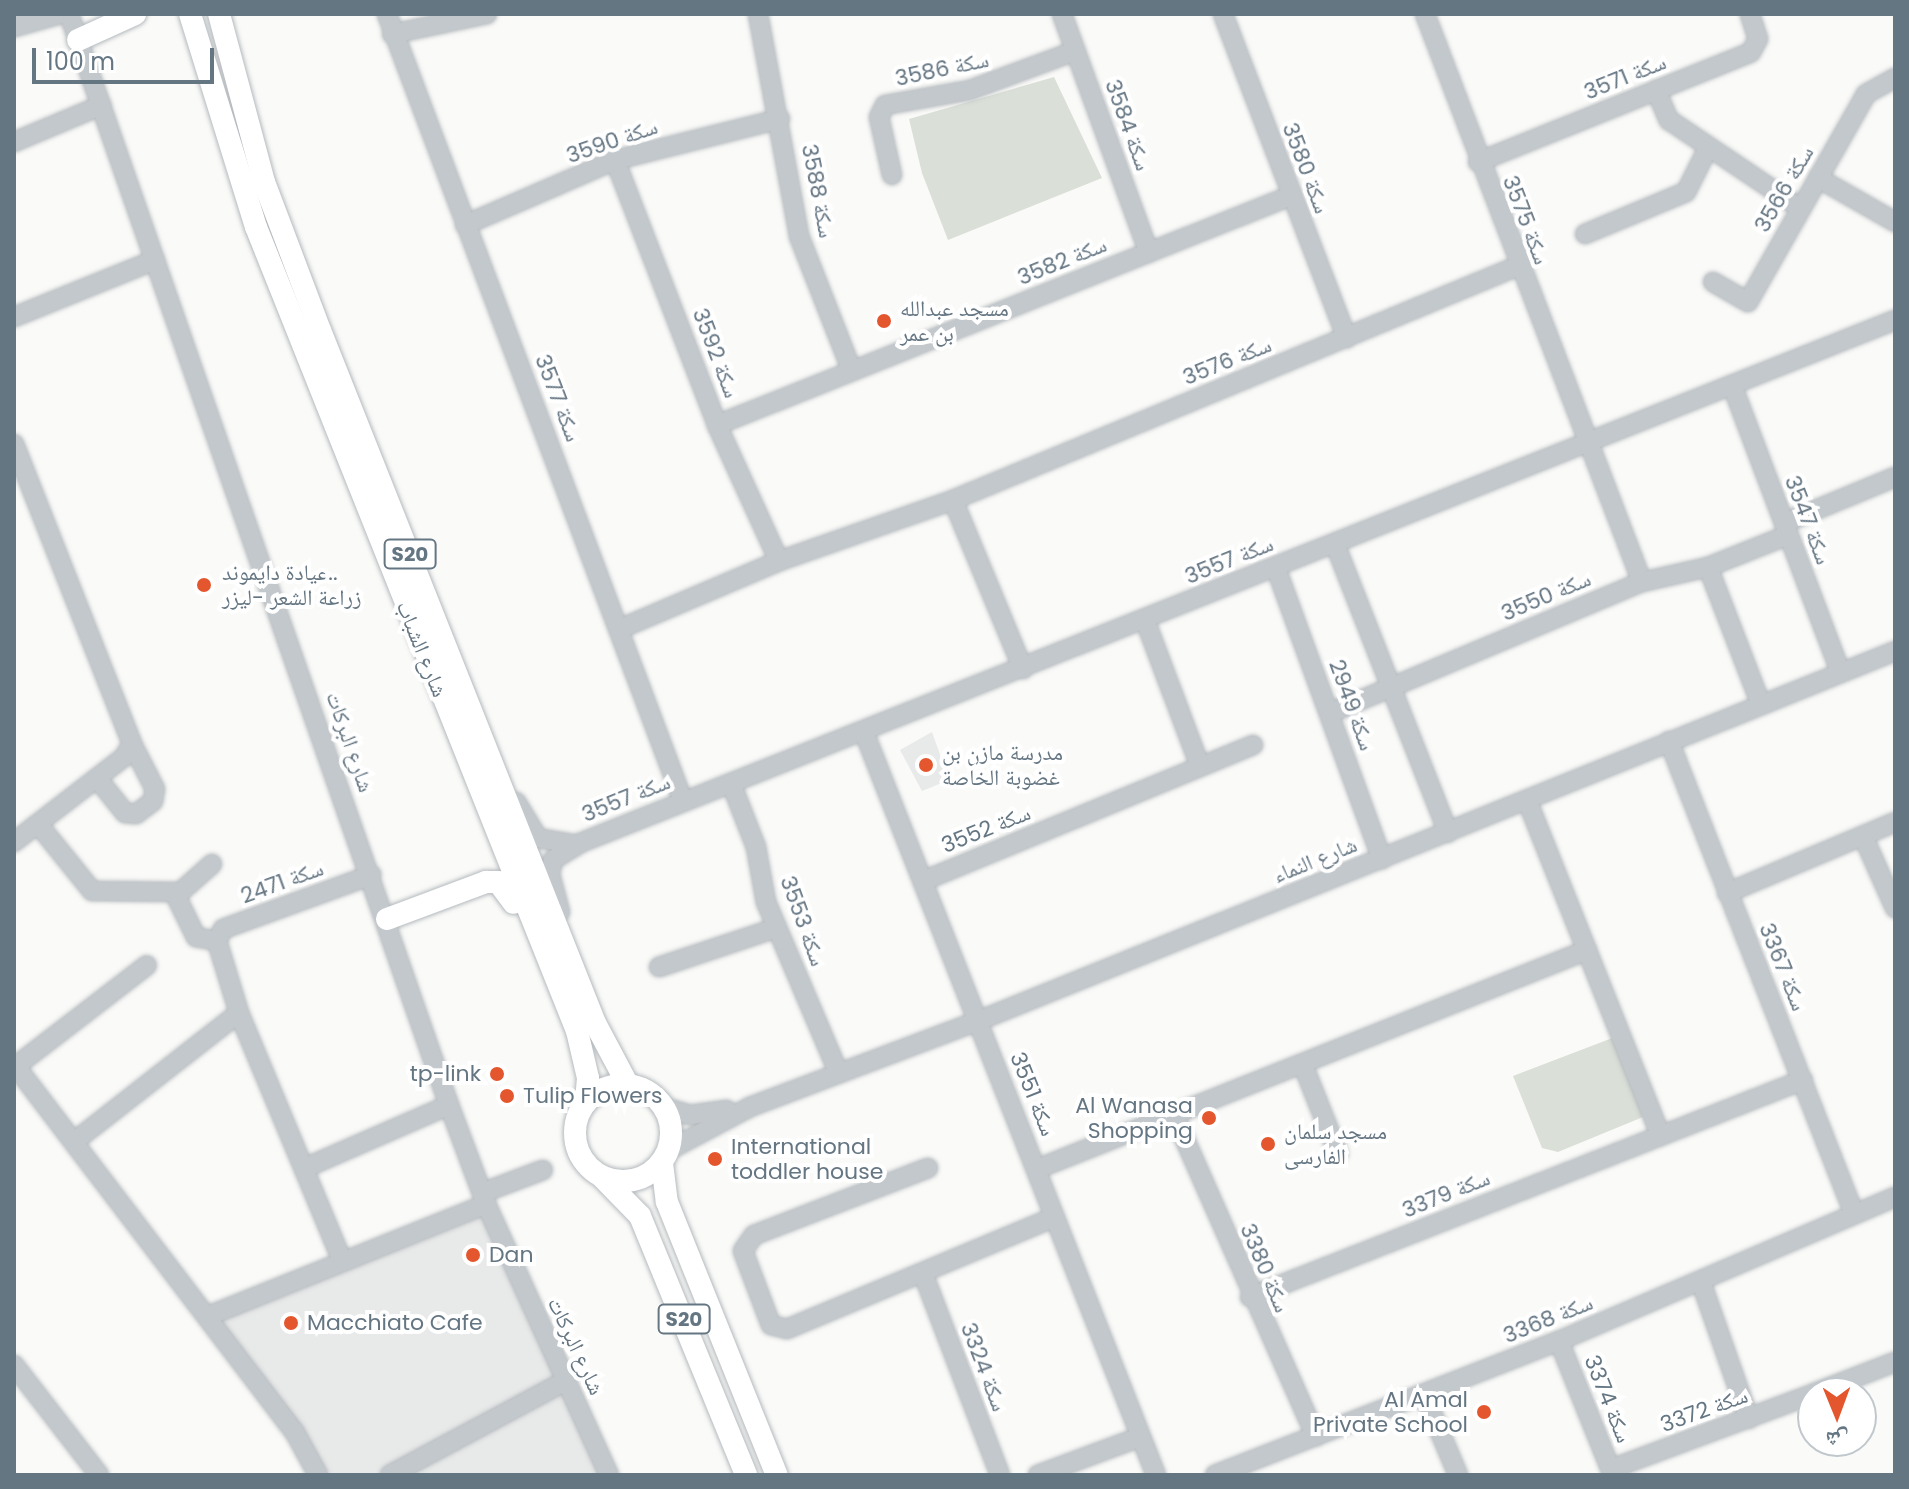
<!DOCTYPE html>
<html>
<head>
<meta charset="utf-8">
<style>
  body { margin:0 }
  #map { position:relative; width:1909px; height:1489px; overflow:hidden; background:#fafaf8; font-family:Poppins,"Noto Naskh Arabic",sans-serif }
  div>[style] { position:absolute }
  .built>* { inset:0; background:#e8e9e9 }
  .green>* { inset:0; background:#dadfd7 }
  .roads { filter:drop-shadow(0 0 2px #b5babe) drop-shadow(0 0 2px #b5babe) }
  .minor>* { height:18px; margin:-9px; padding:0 9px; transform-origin:9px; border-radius:9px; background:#c3c8cc }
  .major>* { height:22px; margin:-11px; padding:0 11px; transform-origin:11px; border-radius:11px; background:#fff }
  .major>.ring { margin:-11px; padding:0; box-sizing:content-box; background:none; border:22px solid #fff; border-radius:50% }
  .dots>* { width:22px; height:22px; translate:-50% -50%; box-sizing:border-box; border:4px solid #fff; border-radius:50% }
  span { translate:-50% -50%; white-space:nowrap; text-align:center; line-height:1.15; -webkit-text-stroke:8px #fff; paint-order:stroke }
  .shield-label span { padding:2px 6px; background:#fff; border:2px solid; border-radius:6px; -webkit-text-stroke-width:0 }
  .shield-label { font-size:20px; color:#657683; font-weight:700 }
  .street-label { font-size:22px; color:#657683 }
  .poi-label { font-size:22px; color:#657683 }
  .left { translate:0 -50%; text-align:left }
  .right { translate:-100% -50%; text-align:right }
  .frame { position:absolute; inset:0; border:16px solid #657683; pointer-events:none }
  .north { position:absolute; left:1797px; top:1377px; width:80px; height:80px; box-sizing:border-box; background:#fff; border:2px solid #c1c8cd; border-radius:50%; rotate:179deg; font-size:22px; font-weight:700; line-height:32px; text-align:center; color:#657683 }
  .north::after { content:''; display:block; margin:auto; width:28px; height:36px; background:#e4572e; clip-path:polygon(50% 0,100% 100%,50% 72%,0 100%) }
  .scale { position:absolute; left:32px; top:48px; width:182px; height:36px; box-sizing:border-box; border:4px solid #657683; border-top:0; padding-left:10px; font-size:24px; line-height:28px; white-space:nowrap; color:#657683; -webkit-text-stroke:6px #fff; paint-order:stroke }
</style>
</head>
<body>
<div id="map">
  <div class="built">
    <div style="clip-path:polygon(932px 732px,949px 780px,922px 791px,900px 750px)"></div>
    <div style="clip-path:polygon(486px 1204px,608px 1475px,314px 1475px,207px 1314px)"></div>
  </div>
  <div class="green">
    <div style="clip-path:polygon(1054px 77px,1102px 178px,948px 240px,922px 173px,909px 119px)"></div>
    <div style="clip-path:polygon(1615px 1037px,1643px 1117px,1558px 1152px,1542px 1148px,1513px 1076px)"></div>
  </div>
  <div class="roads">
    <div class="minor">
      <div style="left:69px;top:14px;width:1155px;rotate:70.8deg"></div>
      <div style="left:449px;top:1105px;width:106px;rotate:69.5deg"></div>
      <div style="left:486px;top:1204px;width:298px;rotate:65.6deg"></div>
      <div style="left:387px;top:14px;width:841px;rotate:69.39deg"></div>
      <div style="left:758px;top:14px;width:226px;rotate:79.5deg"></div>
      <div style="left:799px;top:236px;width:145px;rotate:68.6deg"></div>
      <div style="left:1062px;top:14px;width:254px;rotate:70deg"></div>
      <div style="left:1223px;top:14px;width:347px;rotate:69.1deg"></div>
      <div style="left:1425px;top:14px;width:608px;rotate:69.09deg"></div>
      <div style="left:14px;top:27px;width:49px;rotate:-15.5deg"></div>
      <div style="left:392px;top:34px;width:97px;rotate:-11.9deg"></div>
      <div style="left:1656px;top:90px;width:33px;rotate:67deg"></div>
      <div style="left:1669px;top:120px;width:158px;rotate:33.9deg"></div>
      <div style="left:14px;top:142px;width:95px;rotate:-22.8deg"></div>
      <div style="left:615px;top:160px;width:284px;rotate:68.9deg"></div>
      <div style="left:717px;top:425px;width:149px;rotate:65.5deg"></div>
      <div style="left:1478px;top:162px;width:294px;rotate:-21.9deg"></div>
      <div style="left:1751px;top:52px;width:15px;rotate:-62deg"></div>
      <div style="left:1758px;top:39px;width:26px;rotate:-108deg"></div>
      <div style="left:892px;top:175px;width:59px;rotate:-102.6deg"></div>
      <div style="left:879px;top:117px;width:13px;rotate:-63deg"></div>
      <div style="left:885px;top:105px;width:86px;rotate:-10deg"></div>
      <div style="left:970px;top:90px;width:112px;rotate:-20.4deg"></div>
      <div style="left:1818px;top:178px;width:89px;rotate:29.7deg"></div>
      <div style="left:465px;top:225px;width:163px;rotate:-23.4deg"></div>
      <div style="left:615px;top:160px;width:170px;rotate:-14deg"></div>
      <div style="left:1585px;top:234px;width:109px;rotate:-22.6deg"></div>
      <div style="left:1686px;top:192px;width:47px;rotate:-63.4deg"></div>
      <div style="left:1713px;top:282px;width:40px;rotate:29.7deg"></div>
      <div style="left:1748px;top:302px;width:239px;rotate:-60.4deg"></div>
      <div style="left:1866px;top:94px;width:33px;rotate:-29deg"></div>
      <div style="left:14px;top:317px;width:152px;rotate:-22deg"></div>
      <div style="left:1732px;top:385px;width:306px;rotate:69.3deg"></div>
      <div style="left:717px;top:425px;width:617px;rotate:-21.78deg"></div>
      <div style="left:14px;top:444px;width:322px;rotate:68.5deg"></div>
      <div style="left:132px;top:744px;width:15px;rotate:122deg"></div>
      <div style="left:124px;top:757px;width:139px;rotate:142.3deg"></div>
      <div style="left:953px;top:500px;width:183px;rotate:67.5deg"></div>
      <div style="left:1784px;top:523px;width:120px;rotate:-22.5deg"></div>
      <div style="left:1335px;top:544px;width:310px;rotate:68.6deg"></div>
      <div style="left:1708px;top:567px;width:147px;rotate:68.9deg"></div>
      <div style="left:1276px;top:568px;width:310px;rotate:70deg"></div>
      <div style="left:1145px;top:620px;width:156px;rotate:69.4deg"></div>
      <div style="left:622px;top:628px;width:171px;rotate:-23.1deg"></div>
      <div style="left:779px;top:561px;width:184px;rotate:-19.3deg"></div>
      <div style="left:953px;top:500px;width:612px;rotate:-22.5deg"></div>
      <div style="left:1330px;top:713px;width:338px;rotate:-22.8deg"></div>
      <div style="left:1642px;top:582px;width:68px;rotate:-12.8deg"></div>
      <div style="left:1708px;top:567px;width:86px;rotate:-21.8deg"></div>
      <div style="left:864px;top:732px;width:798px;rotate:68.55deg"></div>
      <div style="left:1669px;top:741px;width:505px;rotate:68.62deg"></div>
      <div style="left:97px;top:778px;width:45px;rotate:51.3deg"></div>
      <div style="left:125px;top:813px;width:11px;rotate:5deg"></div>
      <div style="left:136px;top:814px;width:21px;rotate:-37deg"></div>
      <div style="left:153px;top:801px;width:12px;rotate:-81deg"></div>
      <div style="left:155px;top:789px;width:51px;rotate:-117.1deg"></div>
      <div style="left:731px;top:783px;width:69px;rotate:68.7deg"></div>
      <div style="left:756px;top:847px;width:56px;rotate:79.7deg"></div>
      <div style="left:766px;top:902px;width:185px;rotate:67deg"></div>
      <div style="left:1527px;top:800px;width:360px;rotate:68.3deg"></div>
      <div style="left:516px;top:802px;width:42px;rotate:58.6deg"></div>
      <div style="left:538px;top:838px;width:36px;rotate:10deg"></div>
      <div style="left:38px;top:824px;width:86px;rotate:51.1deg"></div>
      <div style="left:92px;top:891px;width:84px;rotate:0.7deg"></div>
      <div style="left:1863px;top:836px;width:79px;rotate:66deg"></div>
      <div style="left:212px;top:864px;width:48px;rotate:138.4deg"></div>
      <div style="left:176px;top:896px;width:46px;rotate:64deg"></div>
      <div style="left:196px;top:937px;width:21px;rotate:11deg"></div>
      <div style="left:923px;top:881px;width:357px;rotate:-22.4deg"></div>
      <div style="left:1727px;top:893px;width:182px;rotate:-22.9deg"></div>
      <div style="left:560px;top:912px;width:39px;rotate:-105deg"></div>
      <div style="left:550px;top:874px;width:14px;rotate:-78deg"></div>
      <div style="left:553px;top:860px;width:32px;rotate:-32deg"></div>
      <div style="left:580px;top:843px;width:1415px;rotate:-21.69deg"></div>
      <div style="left:217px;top:941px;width:75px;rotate:73deg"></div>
      <div style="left:239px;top:1013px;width:268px;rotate:67.4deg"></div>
      <div style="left:217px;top:941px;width:13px;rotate:-63deg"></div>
      <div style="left:223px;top:929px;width:158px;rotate:-20deg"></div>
      <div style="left:659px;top:967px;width:123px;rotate:-18.4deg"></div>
      <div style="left:14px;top:1064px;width:462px;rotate:52.7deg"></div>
      <div style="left:294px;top:1431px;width:50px;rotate:61.4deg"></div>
      <div style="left:1303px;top:1065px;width:95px;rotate:68.3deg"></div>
      <div style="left:16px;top:1066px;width:165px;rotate:-37.6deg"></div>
      <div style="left:664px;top:1107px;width:27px;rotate:17deg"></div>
      <div style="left:690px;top:1115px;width:37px;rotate:-8deg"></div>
      <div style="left:1175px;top:1117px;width:349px;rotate:66.2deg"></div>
      <div style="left:75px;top:1141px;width:208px;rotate:-38deg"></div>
      <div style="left:669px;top:1150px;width:92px;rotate:-28deg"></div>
      <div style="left:750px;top:1107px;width:244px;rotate:-20.7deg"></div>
      <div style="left:978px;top:1021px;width:989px;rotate:-21.97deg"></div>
      <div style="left:305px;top:1168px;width:157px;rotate:-23.6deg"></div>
      <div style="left:928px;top:1168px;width:186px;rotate:158.9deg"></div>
      <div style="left:754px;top:1235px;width:19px;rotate:125deg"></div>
      <div style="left:743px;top:1251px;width:79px;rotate:69.3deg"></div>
      <div style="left:771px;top:1325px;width:16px;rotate:14deg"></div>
      <div style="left:787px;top:1329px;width:290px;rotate:-22.7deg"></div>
      <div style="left:1037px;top:1169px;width:592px;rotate:-21.71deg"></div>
      <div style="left:482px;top:1193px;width:65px;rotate:-20.7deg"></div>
      <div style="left:924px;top:1276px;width:213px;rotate:69.1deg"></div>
      <div style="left:1701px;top:1282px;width:145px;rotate:70.7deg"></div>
      <div style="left:1250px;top:1297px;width:594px;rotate:-21.43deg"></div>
      <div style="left:208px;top:1316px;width:300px;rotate:-21.9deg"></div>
      <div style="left:1559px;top:1341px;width:144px;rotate:68.1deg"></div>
      <div style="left:14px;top:1365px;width:139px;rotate:52.3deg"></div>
      <div style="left:1815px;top:1393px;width:86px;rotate:-21.2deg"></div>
      <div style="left:1424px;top:1394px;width:88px;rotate:67.2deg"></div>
      <div style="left:1611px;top:1469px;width:215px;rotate:-20.4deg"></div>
      <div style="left:390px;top:1475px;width:199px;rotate:-28.2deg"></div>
      <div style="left:1038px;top:1475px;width:109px;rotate:-20.4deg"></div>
      <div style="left:1215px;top:1475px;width:369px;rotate:-21.3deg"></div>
      <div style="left:1559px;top:1341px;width:366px;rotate:-23.2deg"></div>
    </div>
    <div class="major">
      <div style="left:190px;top:14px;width:223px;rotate:72.8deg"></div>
      <div style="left:256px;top:227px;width:866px;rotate:68.24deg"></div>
      <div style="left:577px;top:1031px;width:48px;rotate:76.8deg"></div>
      <div style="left:588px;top:1078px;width:24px;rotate:95deg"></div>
      <div style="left:219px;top:14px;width:174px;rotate:75deg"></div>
      <div style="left:264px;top:182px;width:158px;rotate:69.3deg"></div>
      <div style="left:320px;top:330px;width:746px;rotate:68.36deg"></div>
      <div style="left:595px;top:1023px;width:70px;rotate:62deg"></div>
      <div style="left:78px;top:40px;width:63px;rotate:-24.5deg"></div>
      <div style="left:387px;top:919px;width:106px;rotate:-20.5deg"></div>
      <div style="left:486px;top:882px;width:12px"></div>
      <div style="left:498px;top:882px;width:26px;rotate:53deg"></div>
      <div class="ring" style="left:575px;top:1085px;width:74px;height:74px"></div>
      <div style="left:662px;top:1163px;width:39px;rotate:83deg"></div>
      <div style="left:667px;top:1202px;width:294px;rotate:68.1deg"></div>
      <div style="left:602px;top:1177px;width:54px;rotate:45.7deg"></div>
      <div style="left:640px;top:1216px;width:280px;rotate:67.7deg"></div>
    </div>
  </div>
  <div class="dots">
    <div style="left:884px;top:321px;background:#e4572e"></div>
    <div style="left:204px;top:585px;background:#e4572e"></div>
    <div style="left:926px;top:765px;background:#e4572e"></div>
    <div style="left:497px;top:1074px;background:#e4572e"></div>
    <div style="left:507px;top:1096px;background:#e4572e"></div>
    <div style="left:1209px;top:1118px;background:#e4572e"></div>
    <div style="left:1268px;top:1144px;background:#e4572e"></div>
    <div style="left:715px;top:1159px;background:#e4572e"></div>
    <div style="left:473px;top:1255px;background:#e4572e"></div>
    <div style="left:291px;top:1323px;background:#e4572e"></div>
    <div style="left:1484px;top:1412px;background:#e4572e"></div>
  </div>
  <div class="shield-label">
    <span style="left:410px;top:554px">S20</span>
    <span style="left:684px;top:1319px">S20</span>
  </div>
  <div class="street-label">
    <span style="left:942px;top:69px;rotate:-12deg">سكة 3586</span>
    <span style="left:1625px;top:77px;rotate:-22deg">سكة 3571</span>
    <span style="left:1128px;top:125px;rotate:70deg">سكة 3584</span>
    <span style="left:612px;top:141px;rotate:-19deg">سكة 3590</span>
    <span style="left:1306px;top:168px;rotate:69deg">سكة 3580</span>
    <span style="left:1784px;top:189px;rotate:-60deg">سكة 3566</span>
    <span style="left:818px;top:191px;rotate:79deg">سكة 3588</span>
    <span style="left:1526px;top:220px;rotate:69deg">سكة 3575</span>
    <span style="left:1062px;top:261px;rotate:-22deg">سكة 3582</span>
    <span style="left:716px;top:353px;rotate:69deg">سكة 3592</span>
    <span style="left:1227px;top:361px;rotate:-22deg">سكة 3576</span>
    <span style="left:558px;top:398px;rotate:69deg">سكة 3577</span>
    <span style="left:1808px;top:520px;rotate:69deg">سكة 3547</span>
    <span style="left:1229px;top:560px;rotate:-22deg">سكة 3557</span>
    <span style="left:1546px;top:596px;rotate:-23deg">سكة 3550</span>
    <span style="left:422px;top:649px;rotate:68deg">شارع الشباب</span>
    <span style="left:1352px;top:705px;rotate:70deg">سكة 2949</span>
    <span style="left:350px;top:742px;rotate:71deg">شارع البركات</span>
    <span style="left:626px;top:798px;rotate:-22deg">سكة 3557</span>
    <span style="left:986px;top:829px;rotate:-22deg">سكة 3552</span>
    <span style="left:1315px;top:860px;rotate:-22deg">شارع النماء</span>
    <span style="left:282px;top:882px;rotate:-20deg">سكة 2471</span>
    <span style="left:803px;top:921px;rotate:70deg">سكة 3553</span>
    <span style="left:1783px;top:967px;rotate:68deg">سكة 3367</span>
    <span style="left:1033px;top:1094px;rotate:68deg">سكة 3551</span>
    <span style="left:1446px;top:1194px;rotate:-22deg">سكة 3379</span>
    <span style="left:1265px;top:1268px;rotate:67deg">سكة 3380</span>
    <span style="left:1548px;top:1319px;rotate:-22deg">سكة 3368</span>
    <span style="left:576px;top:1346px;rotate:65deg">شارع البركات</span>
    <span style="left:984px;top:1367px;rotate:69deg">سكة 3324</span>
    <span style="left:1608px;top:1399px;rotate:68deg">سكة 3374</span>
    <span style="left:1704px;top:1410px;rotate:-20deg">سكة 3372</span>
  </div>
  <div class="poi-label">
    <span class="left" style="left:900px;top:321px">مسجد عبدالله<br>بن عمر</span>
    <span class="left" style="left:222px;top:585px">عيادة دايموند..<br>زراعة الشعر -ليزر</span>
    <span class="left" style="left:942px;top:765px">مدرسة مازن بن<br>غضوبة الخاصة</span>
    <span class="right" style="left:481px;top:1074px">tp-link</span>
    <span class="left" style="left:523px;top:1096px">Tulip Flowers</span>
    <span class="right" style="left:1193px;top:1118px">Al Wanasa<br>Shopping</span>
    <span class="left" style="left:1284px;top:1144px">مسجد سلمان<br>الفارسى</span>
    <span class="left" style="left:731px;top:1159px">International<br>toddler house</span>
    <span class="left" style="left:489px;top:1255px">Dan</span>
    <span class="left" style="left:307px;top:1323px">Macchiato Cafe</span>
    <span class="right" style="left:1468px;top:1412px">Al Amal<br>Private School</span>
  </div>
  <div class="frame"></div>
  <div class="north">ش</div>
  <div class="scale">100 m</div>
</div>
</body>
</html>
